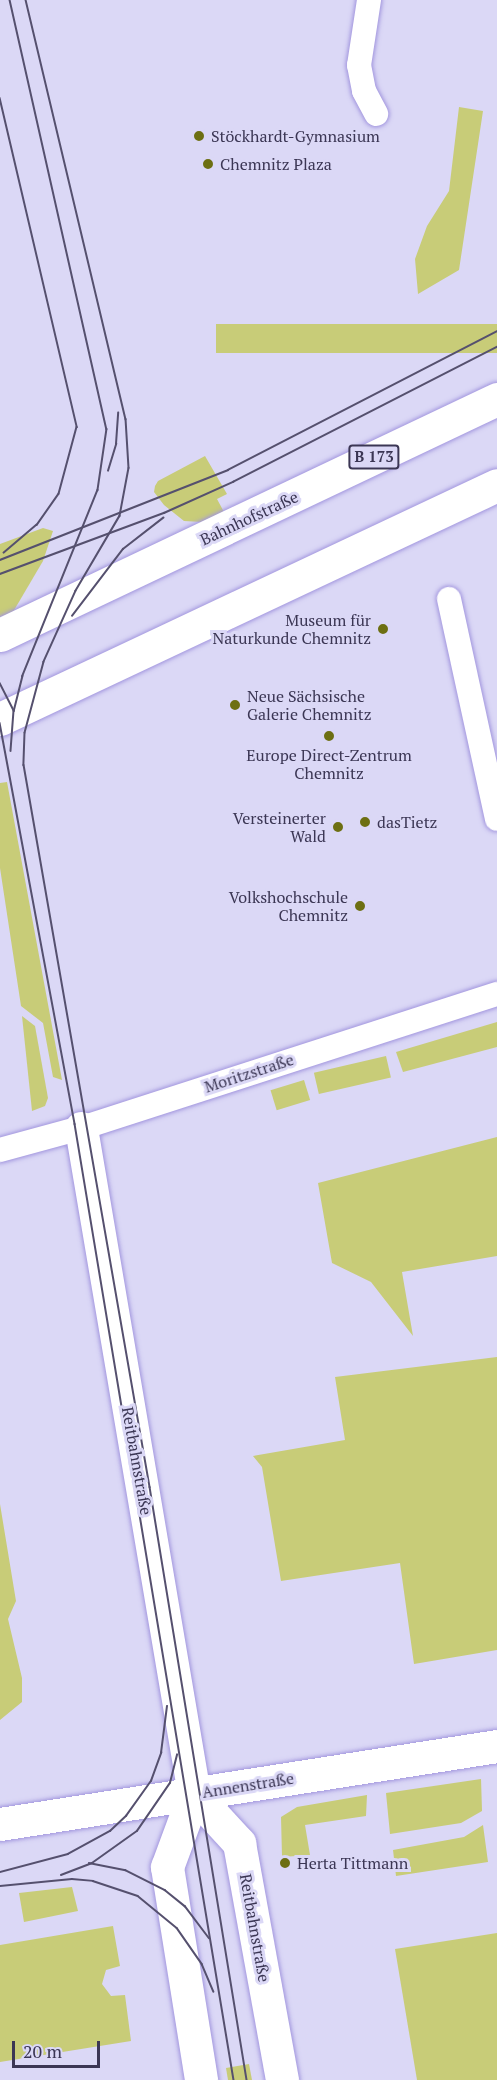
<!DOCTYPE html>
<html>
<head>
<meta charset="utf-8">
<style>
  body { margin:0 }
  #map { position:relative; width:497px; height:2080px; overflow:hidden; background:#dbd8f6; font-family:"PT Serif",serif }
  div>[style] { position:absolute }
  .green>* { inset:0; background:#c8cc78; transform-origin:0 0 }
  .roads { filter:drop-shadow(0 0 2px #a296de) drop-shadow(0 0 2px #a296de) }
  .street>* { height:24px; margin:-12px; padding:0 12px; transform-origin:12px; border-radius:12px; background:#fff }
  .secondary>* { height:33px; margin:-16.5px; padding:0 16.5px; transform-origin:16.5px; border-radius:16.5px; background:#fff }
  .primary>* { height:33px; margin:-16.5px; padding:0 16.5px; transform-origin:16.5px; border-radius:16.5px; background:#fff }
  .tram>* { height:1.5px; margin:-0.75px; padding:0 0.75px; transform-origin:0.75px; border-radius:0.75px; background:#55506e }
  .dots>* { width:16px; height:16px; translate:-50% -50%; box-sizing:border-box; border:3px solid #dbd8f6; border-radius:50% }
  span { translate:-50% -50%; white-space:nowrap; text-align:center; line-height:1.15; -webkit-text-stroke:6px #dbd8f6; paint-order:stroke }
  .shield-label span { padding:2px 4px; background:#dbd8f6; border:2px solid; border-radius:4px; -webkit-text-stroke-width:0 }
  .shield-label { font-size:15px; color:#3b3654; font-weight:700 }
  .poi-label { font-size:16px; color:#3b3654 }
  .left { translate:0 -50%; text-align:left }
  .right { translate:-100% -50%; text-align:right }
  .street-label { font-size:16px; color:#3b3654 }
  .scale { position:absolute; left:12px; top:2041px; width:88px; height:27px; box-sizing:border-box; border:3px solid #3b3654; border-top:0; padding-left:8px; font-size:18px; line-height:21px; white-space:nowrap; color:#3b3654; -webkit-text-stroke:4px #dbd8f6; paint-order:stroke }
</style>
</head>
<body>
<div id="map">
  <div class="green">
    <div style="clip-path:polygon(459px 107px,483px 111px,459px 270px,418px 294px,415px 259px,427px 226px,449px 191px)"></div>
    <div style="left:497px;top:324px;width:29px;height:281px;rotate:90deg"></div>
    <div style="clip-path:polygon(205px 456px,227px 494px,217px 499px,224px 512px,201px 522px,184px 521px,164px 505px,154px 492px,155px 486px,158px 481px)"></div>
    <div style="clip-path:polygon(43px 528px,53px 531px,43px 561px,13px 612px,0 617px,0 544px)"></div>
    <div style="clip-path:polygon(7px 782px,62px 1080px,53px 1077px,43px 1023px,21px 1006px,0 868px,0 783px)"></div>
    <div style="clip-path:polygon(22px 1016px,35px 1026px,48px 1098px,45px 1106px,32px 1111px)"></div>
    <div style="clip-path:polygon(497px 1022px,497px 1047px,403px 1072px,396px 1052px)"></div>
    <div style="left:386px;top:1056px;width:22px;height:74px;rotate:77deg"></div>
    <div style="left:304px;top:1080px;width:21px;height:35px;rotate:73deg"></div>
    <div style="clip-path:polygon(497px 1137px,497px 1256px,402px 1272px,413px 1336px,371px 1282px,332px 1263px,318px 1183px)"></div>
    <div style="clip-path:polygon(497px 1357px,497px 1650px,414px 1664px,400px 1563px,281px 1581px,262px 1467px,253px 1456px,345px 1440px,335px 1377px)"></div>
    <div style="clip-path:polygon(0 1504px,16px 1601px,8px 1619px,22px 1678px,22px 1702px,0 1720px)"></div>
    <div style="clip-path:polygon(481px 1779px,482px 1811px,461px 1823px,390px 1834px,386px 1793px)"></div>
    <div style="clip-path:polygon(367px 1795px,366px 1816px,305px 1825px,310px 1855px,282px 1857px,281px 1817px,297px 1807px)"></div>
    <div style="clip-path:polygon(483px 1825px,488px 1862px,396px 1876px,393px 1850px,464px 1837px)"></div>
    <div style="clip-path:polygon(72px 1887px,78px 1911px,24px 1922px,19px 1893px)"></div>
    <div style="clip-path:polygon(113px 1926px,120px 1966px,106px 1970px,102px 1984px,111px 1996px,125px 1995px,131px 2041px,0 2062px,0 1945px)"></div>
    <div style="clip-path:polygon(497px 1933px,497px 2080px,417px 2080px,395px 1949px)"></div>
    <div style="clip-path:polygon(249px 2064px,252px 2080px,228px 2080px,226px 2068px)"></div>
  </div>
  <div class="roads">
    <div class="street">
      <div style="left:369px;top:0;width:66px;rotate:98.7deg"></div>
      <div style="left:359px;top:65px;width:26px;rotate:79deg"></div>
      <div style="left:364px;top:91px;width:26px;rotate:62deg"></div>
      <div style="left:449px;top:599px;width:225px;rotate:77.7deg"></div>
      <div style="left:0;top:1150px;width:91px;rotate:-15.3deg"></div>
      <div style="left:88px;top:1126px;width:430px;rotate:-17.9deg"></div>
    </div>
    <div class="secondary">
      <div style="left:81px;top:1128px;width:676px;rotate:80.37deg"></div>
      <div style="left:194px;top:1794px;width:78px;rotate:110.3deg"></div>
      <div style="left:167px;top:1867px;width:216px;rotate:80.9deg"></div>
      <div style="left:194px;top:1794px;width:67px;rotate:47.4deg"></div>
      <div style="left:239px;top:1843px;width:241px;rotate:79.7deg"></div>
      <div style="left:0;top:1824px;width:503px;rotate:-8.92deg"></div>
    </div>
    <div class="primary">
      <div style="left:0;top:635px;width:550px;rotate:-25.4deg"></div>
      <div style="left:0;top:719px;width:549px;rotate:-25.21deg"></div>
    </div>
  </div>
  <div class="tram">
    <div style="left:10px;top:0;width:440px;rotate:77.3deg"></div>
    <div style="left:107px;top:429px;width:62px;rotate:98.4deg"></div>
    <div style="left:98px;top:490px;width:201px;rotate:112deg"></div>
    <div style="left:23px;top:676px;width:36px;rotate:104deg"></div>
    <div style="left:14px;top:711px;width:40px;rotate:94.3deg"></div>
    <div style="left:26px;top:0;width:431px;rotate:76.6deg"></div>
    <div style="left:126px;top:419px;width:49px;rotate:86.5deg"></div>
    <div style="left:129px;top:468px;width:49px;rotate:100.6deg"></div>
    <div style="left:120px;top:516px;width:87px;rotate:120.4deg"></div>
    <div style="left:76px;top:591px;width:78px;rotate:114.3deg"></div>
    <div style="left:44px;top:662px;width:73px;rotate:105deg"></div>
    <div style="left:25px;top:733px;width:32px;rotate:92deg"></div>
    <div style="left:24px;top:765px;width:733px;rotate:80.1deg"></div>
    <div style="left:150px;top:1487px;width:601px;rotate:80.71deg"></div>
    <div style="left:0;top:98px;width:338px;rotate:76.8deg"></div>
    <div style="left:77px;top:427px;width:69px;rotate:105deg"></div>
    <div style="left:59px;top:494px;width:38px;rotate:125deg"></div>
    <div style="left:37px;top:525px;width:43px;rotate:139.7deg"></div>
    <div style="left:108px;top:471px;width:28px;rotate:-73deg"></div>
    <div style="left:116px;top:444px;width:31px;rotate:-86deg"></div>
    <div style="left:0;top:560px;width:245px;rotate:-21.5deg"></div>
    <div style="left:228px;top:470px;width:303px;rotate:-27.3deg"></div>
    <div style="left:0;top:574px;width:175px;rotate:-20.4deg"></div>
    <div style="left:164px;top:513px;width:76px;rotate:-24.2deg"></div>
    <div style="left:233px;top:482px;width:297px;rotate:-27.1deg"></div>
    <div style="left:72px;top:616px;width:84px;rotate:-52.7deg"></div>
    <div style="left:123px;top:549px;width:51px;rotate:-37.8deg"></div>
    <div style="left:0;top:683px;width:31px;rotate:63deg"></div>
    <div style="left:0;top:723px;width:408px;rotate:79.4deg"></div>
    <div style="left:75px;top:1124px;width:969px;rotate:80.56deg"></div>
    <div style="left:89px;top:1863px;width:37px;rotate:11deg"></div>
    <div style="left:125px;top:1870px;width:45px;rotate:26.6deg"></div>
    <div style="left:165px;top:1890px;width:26px;rotate:39deg"></div>
    <div style="left:185px;top:1906px;width:40px;rotate:53deg"></div>
    <div style="left:0;top:1872px;width:70px;rotate:-14.8deg"></div>
    <div style="left:68px;top:1854px;width:48px;rotate:-28.7deg"></div>
    <div style="left:110px;top:1831px;width:22px;rotate:-43deg"></div>
    <div style="left:126px;top:1816px;width:43px;rotate:-54.5deg"></div>
    <div style="left:151px;top:1781px;width:30px;rotate:-70deg"></div>
    <div style="left:161px;top:1753px;width:47px;rotate:-82.7deg"></div>
    <div style="left:61px;top:1875px;width:33px;rotate:-21deg"></div>
    <div style="left:92px;top:1863px;width:55px;rotate:-35.4deg"></div>
    <div style="left:137px;top:1831px;width:58px;rotate:-55.5deg"></div>
    <div style="left:170px;top:1783px;width:29px;rotate:-76deg"></div>
    <div style="left:0;top:1886px;width:72px;rotate:-5.6deg"></div>
    <div style="left:72px;top:1879px;width:21px;rotate:5deg"></div>
    <div style="left:93px;top:1881px;width:47px;rotate:18.4deg"></div>
    <div style="left:138px;top:1896px;width:50px;rotate:39.4deg"></div>
    <div style="left:177px;top:1928px;width:44px;rotate:55.2deg"></div>
    <div style="left:202px;top:1964px;width:30px;rotate:67deg"></div>
  </div>
  <div class="dots">
    <div style="left:199px;top:136px;background:#6d6f12"></div>
    <div style="left:208px;top:164px;background:#6d6f12"></div>
    <div style="left:383px;top:629px;background:#6d6f12"></div>
    <div style="left:235px;top:705px;background:#6d6f12"></div>
    <div style="left:329px;top:736px;background:#6d6f12"></div>
    <div style="left:365px;top:822px;background:#6d6f12"></div>
    <div style="left:338px;top:827px;background:#6d6f12"></div>
    <div style="left:360px;top:906px;background:#6d6f12"></div>
    <div style="left:285px;top:1863px;background:#6d6f12"></div>
  </div>
  <div class="shield-label">
    <span style="left:374px;top:457px">B 173</span>
  </div>
  <div class="poi-label">
    <span class="left" style="left:211px;top:136px">Stöckhardt-Gymnasium</span>
    <span class="left" style="left:220px;top:164px">Chemnitz Plaza</span>
    <span class="right" style="left:371px;top:629px">Museum für<br>Naturkunde Chemnitz</span>
    <span class="left" style="left:247px;top:705px">Neue Sächsische<br>Galerie Chemnitz</span>
    <span style="left:329px;top:764px">Europe Direct-Zentrum<br>Chemnitz</span>
    <span class="right" style="left:326px;top:827px">Versteinerter<br>Wald</span>
    <span class="left" style="left:377px;top:822px">dasTietz</span>
    <span class="right" style="left:348px;top:906px">Volkshochschule<br>Chemnitz</span>
    <span class="left" style="left:297px;top:1863px">Herta Tittmann</span>
  </div>
  <div class="street-label">
    <span style="left:249px;top:518px;rotate:-25deg">Bahnhofstraße</span>
    <span style="left:249px;top:1073px;rotate:-18deg">Moritzstraße</span>
    <span style="left:137px;top:1461px;rotate:80deg">Reitbahnstraße</span>
    <span style="left:248px;top:1785px;rotate:-9deg">Annenstraße</span>
    <span style="left:255px;top:1928px;rotate:80deg">Reitbahnstraße</span>
  </div>
  <div class="scale">20 m</div>
</div>
</body>
</html>
